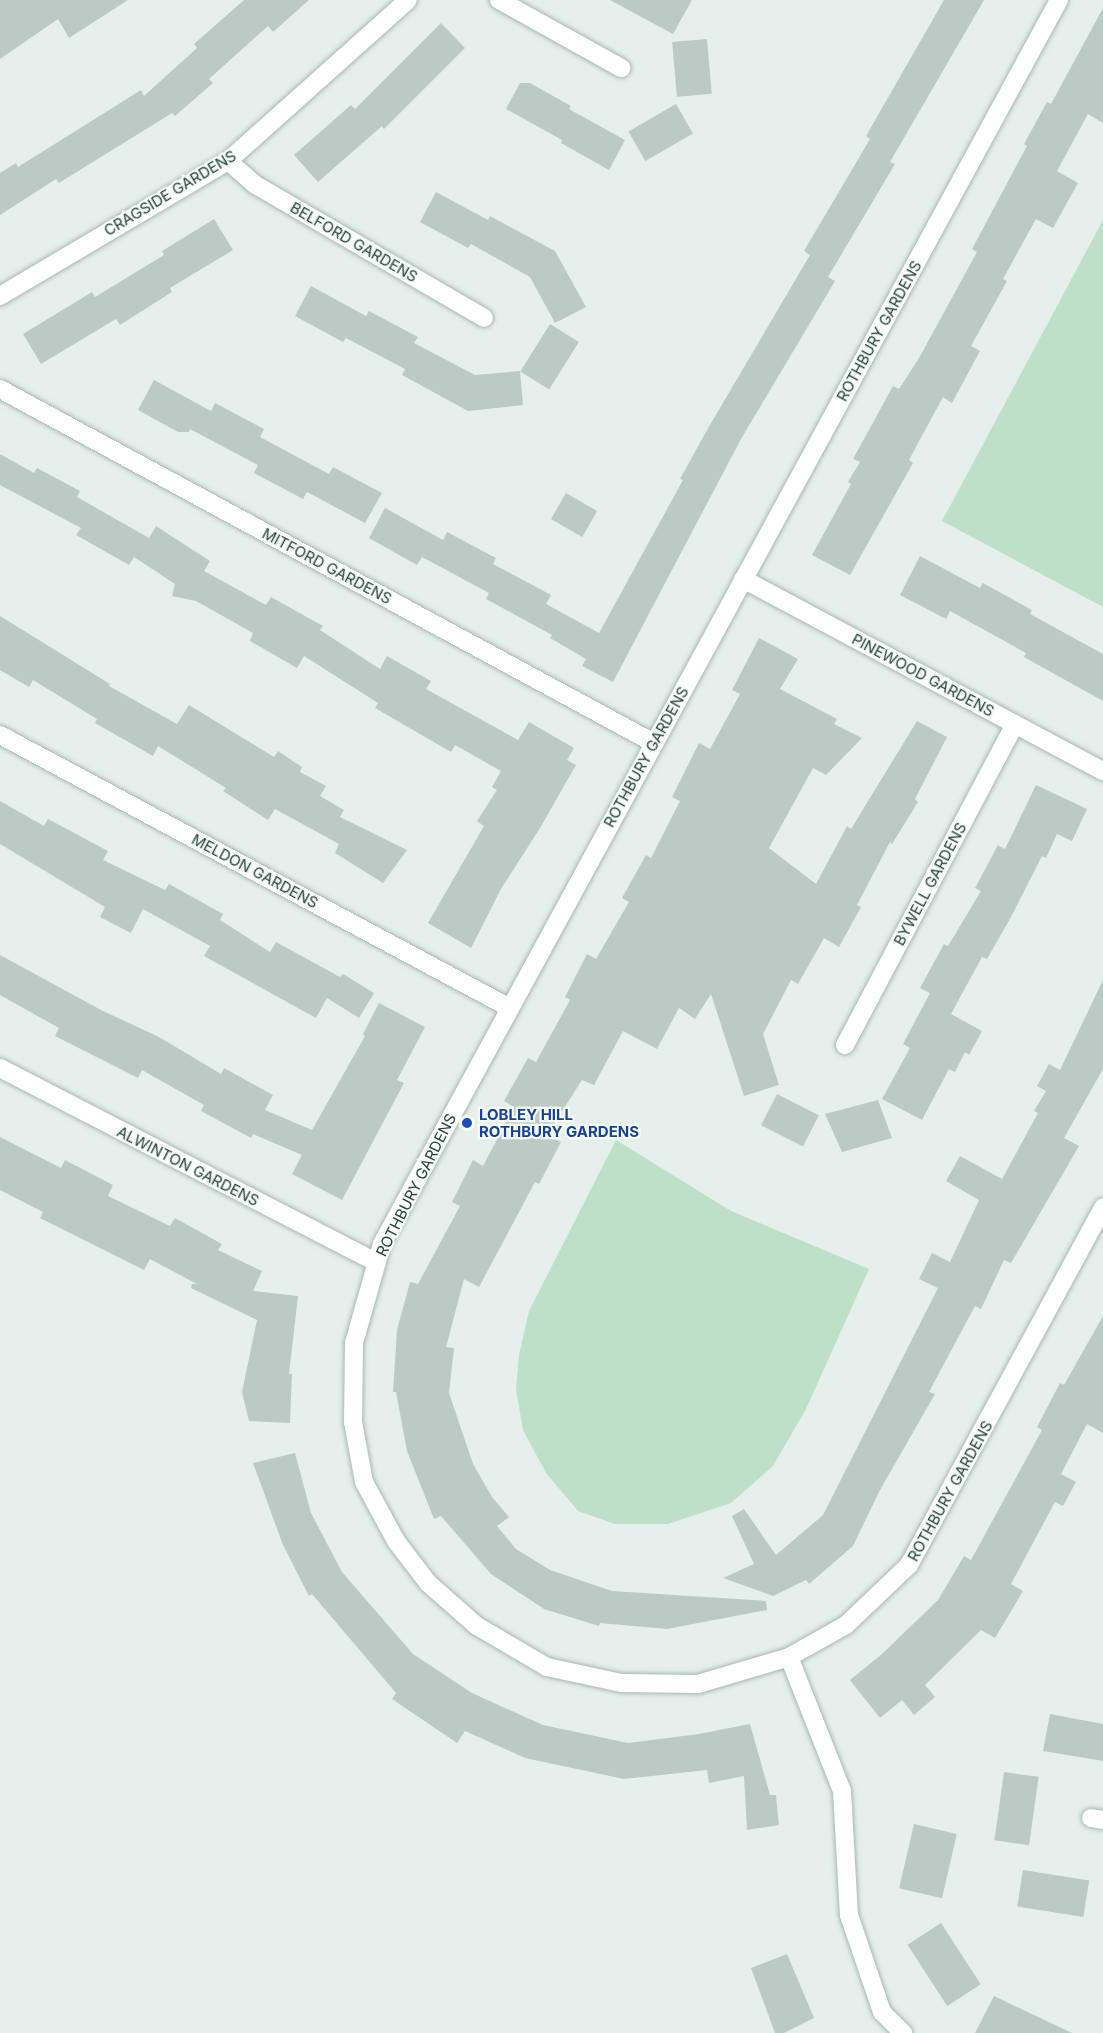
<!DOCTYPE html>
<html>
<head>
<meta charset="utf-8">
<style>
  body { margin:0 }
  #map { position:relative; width:1103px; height:2033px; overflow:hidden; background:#e6efeb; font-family:Inter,sans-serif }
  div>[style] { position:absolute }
  .green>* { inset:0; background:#bfe0c8 }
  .building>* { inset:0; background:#bbcac4; transform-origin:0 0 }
  .roads { filter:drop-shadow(0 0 2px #a8b8b2) drop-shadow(0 0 2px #a8b8b2) }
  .minor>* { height:18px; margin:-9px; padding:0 9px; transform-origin:9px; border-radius:9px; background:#fff }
  .dots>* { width:16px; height:16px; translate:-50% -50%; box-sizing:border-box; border:3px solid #f7fbf9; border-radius:50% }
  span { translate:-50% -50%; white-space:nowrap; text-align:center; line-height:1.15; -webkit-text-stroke:4.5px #f7fbf9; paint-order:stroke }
  .street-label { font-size:15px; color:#24423a }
  .transit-label { font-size:15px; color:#164399; font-weight:700 }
  .left { translate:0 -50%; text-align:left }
</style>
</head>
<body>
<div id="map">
  <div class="green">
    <div style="clip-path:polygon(1103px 220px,1103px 607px,942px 521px)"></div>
    <div style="clip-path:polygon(616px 1140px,731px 1211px,869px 1269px,806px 1409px,773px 1466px,731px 1503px,668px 1524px,615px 1524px,578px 1511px,546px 1473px,523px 1430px,516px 1390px,519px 1355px,529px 1311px)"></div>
  </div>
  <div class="building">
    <div style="clip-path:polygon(0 0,128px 0,69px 38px,58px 19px,0 59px)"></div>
    <div style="clip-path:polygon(244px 0,309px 0,273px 32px,268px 26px,209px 79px,213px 83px,175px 116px,172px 113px,59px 183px,56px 179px,0 215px,0 173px,16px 163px,18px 167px,141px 90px,144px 96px,197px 48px,194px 44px)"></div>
    <div style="clip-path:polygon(610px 0,692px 0,673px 34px)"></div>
    <div style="clip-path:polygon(944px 0,984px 0,890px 162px,895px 164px,828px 277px,835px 281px,741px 439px,613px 682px,582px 666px,586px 659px,550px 638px,552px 635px,486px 599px,489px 593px,422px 557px,417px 565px,369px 538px,385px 508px,443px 540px,447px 532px,496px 558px,493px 564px,551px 595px,546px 604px,599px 633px,683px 480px,680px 479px,707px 430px,810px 255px,804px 251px,870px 139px,866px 136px)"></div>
    <div style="clip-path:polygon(1103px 8px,1103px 123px,1088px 114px,1057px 171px,1078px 183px,1053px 228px,1036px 219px,1003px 279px,1007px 281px,971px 346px,980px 351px,952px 403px,943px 397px,909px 460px,913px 463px,850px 575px,812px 555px,851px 484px,848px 482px,860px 462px,853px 459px,893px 386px,899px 389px,919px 358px,977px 252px,972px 249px,1027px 146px,1024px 144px,1047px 102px,1051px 104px)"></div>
    <div style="clip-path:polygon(441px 23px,465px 48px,384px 129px,382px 126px,318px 182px,294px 155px,351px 105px,355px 109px)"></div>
    <div style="left:707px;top:39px;width:55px;height:35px;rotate:85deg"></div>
    <div style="clip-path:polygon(520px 83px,530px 83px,571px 106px,569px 109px,625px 140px,609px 170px,561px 143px,562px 140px,506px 109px)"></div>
    <div style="left:676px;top:104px;width:34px;height:55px;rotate:60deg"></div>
    <div style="clip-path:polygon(436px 192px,488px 220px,490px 216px,555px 251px,586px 307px,555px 323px,530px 277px,471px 244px,468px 248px,420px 222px)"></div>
    <div style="clip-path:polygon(214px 219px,233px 250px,170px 288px,172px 292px,120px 325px,116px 319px,41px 364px,23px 334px,92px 292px,95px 297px,164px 255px,162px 251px)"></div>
    <div style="clip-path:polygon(311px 286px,366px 316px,369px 311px,418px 337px,414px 343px,475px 375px,520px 371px,523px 405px,468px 411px,402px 375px,405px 369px,346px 338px,343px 342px,295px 316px)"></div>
    <div style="left:550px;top:324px;width:34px;height:56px;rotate:32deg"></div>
    <div style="clip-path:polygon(154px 380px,211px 411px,215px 403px,264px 429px,260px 437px,329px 474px,333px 467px,382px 493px,365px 523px,307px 492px,303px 499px,254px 473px,258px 465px,190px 429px,189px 432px,178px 432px,138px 410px)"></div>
    <div style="clip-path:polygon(0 454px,34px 473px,37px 468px,80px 491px,77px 497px,149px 538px,156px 526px,210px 561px,204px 571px,266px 605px,271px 597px,323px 626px,320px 630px,380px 669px,387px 656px,431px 681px,426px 689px,518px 740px,529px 722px,574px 748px,567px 760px,576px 765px,540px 828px,501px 889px,471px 948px,428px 923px,484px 826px,477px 821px,497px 790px,492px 787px,501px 771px,455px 745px,451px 752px,375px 708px,378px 703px,304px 656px,297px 668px,250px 641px,253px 633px,196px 601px,172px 596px,175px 584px,134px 557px,129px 565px,76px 535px,81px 528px,0 485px)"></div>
    <div style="left:566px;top:493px;width:36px;height:30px;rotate:30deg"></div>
    <div style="clip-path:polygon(920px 556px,980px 588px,983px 583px,1032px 610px,1030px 614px,1103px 654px,1103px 701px,1024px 657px,1026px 653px,950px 611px,946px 619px,900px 595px)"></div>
    <div style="clip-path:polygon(0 616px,110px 684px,109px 686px,177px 724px,189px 705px,274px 757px,278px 751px,302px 767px,300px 772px,326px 786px,320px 796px,344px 810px,340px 817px,407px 850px,383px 883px,335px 853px,339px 844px,275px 809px,268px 820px,223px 791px,226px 788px,158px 746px,153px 756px,95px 723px,97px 719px,33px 680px,29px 687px,0 670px)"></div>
    <div style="clip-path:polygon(759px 638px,798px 659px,780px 689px,837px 719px,834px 724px,862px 738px,826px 775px,813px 768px,769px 848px,816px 884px,847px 826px,851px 829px,917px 721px,947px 737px,915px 799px,918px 802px,892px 844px,890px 842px,857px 905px,861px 907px,839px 947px,824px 938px,798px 984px,791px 980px,763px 1034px,779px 1085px,744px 1096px,711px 994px,695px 1019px,679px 1008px,657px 1049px,623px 1031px,594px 1085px,582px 1080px,547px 1135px,561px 1142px,539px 1184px,535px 1182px,479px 1287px,464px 1279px,446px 1347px,454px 1348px,449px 1393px,473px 1464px,492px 1497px,509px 1517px,497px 1526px,516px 1549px,550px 1570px,612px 1591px,766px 1601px,767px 1610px,667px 1629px,600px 1623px,599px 1626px,544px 1609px,491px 1574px,441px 1516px,434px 1519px,407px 1451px,396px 1392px,393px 1392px,397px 1330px,410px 1282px,418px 1284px,460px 1206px,452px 1202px,473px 1160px,483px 1166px,514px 1107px,504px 1101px,528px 1058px,536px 1062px,570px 1000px,565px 997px,587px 954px,596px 959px,629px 902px,622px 898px,646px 855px,651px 858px,680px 801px,672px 797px,699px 743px,710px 749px,740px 694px,732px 690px)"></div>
    <div style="clip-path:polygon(1036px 785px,1087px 809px,1072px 841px,1057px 834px,1046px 858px,1042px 856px,1011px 917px,987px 959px,982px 957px,951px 1014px,982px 1031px,969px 1055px,965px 1052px,955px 1072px,949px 1069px,922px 1120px,882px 1099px,910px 1048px,903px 1044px,930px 993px,920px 988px,944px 944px,948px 946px,981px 891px,975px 888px,998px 845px,1005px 849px)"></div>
    <div style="clip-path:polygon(0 801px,44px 826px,48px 819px,108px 851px,103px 860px,165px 890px,169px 884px,223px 914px,220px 920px,270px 952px,276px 942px,340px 977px,343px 974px,374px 993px,359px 1018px,327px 998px,316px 1018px,204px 956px,210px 946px,143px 909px,131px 933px,100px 917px,105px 907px,0 844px)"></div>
    <div style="clip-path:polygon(0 955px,101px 1010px,159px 1037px,221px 1074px,224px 1068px,273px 1095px,265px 1110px,312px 1130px,365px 1036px,363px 1034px,379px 1003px,425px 1027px,397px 1080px,404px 1083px,342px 1200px,292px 1174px,302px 1155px,253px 1134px,251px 1138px,201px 1111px,204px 1105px,142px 1070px,138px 1078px,55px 1036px,59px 1028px,0 995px)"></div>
    <div style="clip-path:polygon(1103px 980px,1103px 1069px,1064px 1138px,1079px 1146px,1011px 1263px,1004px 1260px,981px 1309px,975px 1306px,929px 1392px,935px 1394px,880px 1490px,853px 1546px,809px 1584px,806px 1580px,773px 1596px,723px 1578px,754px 1564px,732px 1516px,744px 1509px,776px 1555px,823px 1515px,938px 1288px,919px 1279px,932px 1253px,950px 1262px,979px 1200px,946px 1181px,960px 1156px,1002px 1179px,1038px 1113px,1034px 1111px,1046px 1091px,1037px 1086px,1049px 1064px,1060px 1070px)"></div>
    <div style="left:777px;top:1094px;width:47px;height:35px;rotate:27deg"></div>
    <div style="clip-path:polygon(878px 1100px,892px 1138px,842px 1152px,825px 1114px)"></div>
    <div style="clip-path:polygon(0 1137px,61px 1168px,65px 1160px,113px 1185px,108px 1196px,170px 1226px,175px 1218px,222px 1244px,218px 1250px,262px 1271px,253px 1291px,298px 1296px,289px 1374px,292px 1374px,290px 1423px,249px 1421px,242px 1392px,257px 1320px,191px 1288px,192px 1284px,197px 1284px,150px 1259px,144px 1270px,40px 1218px,43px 1212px,0 1190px)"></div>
    <div style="clip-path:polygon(1103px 1316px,1103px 1433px,1087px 1424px,1061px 1474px,1076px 1482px,1063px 1506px,1055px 1502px,1011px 1584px,1023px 1591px,995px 1638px,981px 1630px,925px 1685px,935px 1697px,914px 1715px,902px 1700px,880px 1718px,850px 1680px,882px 1654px,938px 1600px,964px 1556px,971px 1560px,1042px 1430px,1037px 1427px,1060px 1383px,1064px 1385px)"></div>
    <div style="clip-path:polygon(295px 1453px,311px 1513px,342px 1572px,413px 1654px,472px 1693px,543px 1725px,628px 1743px,699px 1734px,750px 1724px,770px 1795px,776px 1795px,779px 1825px,747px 1830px,744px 1776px,709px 1783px,707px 1770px,624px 1779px,525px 1758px,465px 1731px,457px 1743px,392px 1699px,396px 1693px,312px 1594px,309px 1596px,283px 1545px,253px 1463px)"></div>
    <div style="clip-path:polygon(1050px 1714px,1103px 1724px,1103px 1761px,1043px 1751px)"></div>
    <div style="left:1004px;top:1772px;width:35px;height:69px;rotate:8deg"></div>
    <div style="left:914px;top:1824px;width:44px;height:66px;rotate:13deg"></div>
    <div style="left:1023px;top:1870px;width:67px;height:37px;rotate:9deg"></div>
    <div style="left:941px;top:1923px;width:73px;height:40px;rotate:57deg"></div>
    <div style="clip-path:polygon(787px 1954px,814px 2018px,784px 2033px,775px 2033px,751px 1968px)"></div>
    <div style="clip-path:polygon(994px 1996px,1072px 2033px,975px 2033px)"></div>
  </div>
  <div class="roads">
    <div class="minor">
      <div style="left:499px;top:0;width:140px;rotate:29.1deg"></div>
      <div style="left:1059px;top:0;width:1416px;rotate:118.56deg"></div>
      <div style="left:382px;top:1244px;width:103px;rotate:105.8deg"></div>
      <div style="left:354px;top:1343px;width:79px;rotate:90.7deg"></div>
      <div style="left:353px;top:1422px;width:61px;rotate:79.6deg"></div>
      <div style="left:364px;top:1482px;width:67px;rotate:61.5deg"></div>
      <div style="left:396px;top:1541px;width:53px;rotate:52.7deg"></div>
      <div style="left:428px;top:1583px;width:65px;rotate:41.3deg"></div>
      <div style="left:477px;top:1626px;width:81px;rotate:30.4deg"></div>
      <div style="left:547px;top:1667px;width:76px;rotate:12.2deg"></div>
      <div style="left:621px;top:1683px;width:77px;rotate:0.7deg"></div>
      <div style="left:698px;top:1684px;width:95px;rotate:-16.5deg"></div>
      <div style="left:789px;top:1657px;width:65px;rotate:-29.3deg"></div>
      <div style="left:846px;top:1625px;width:87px;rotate:-43.6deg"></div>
      <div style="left:909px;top:1565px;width:407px;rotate:-61.5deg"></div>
      <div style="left:228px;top:161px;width:35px;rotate:41deg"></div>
      <div style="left:254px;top:184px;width:266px;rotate:30.2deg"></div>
      <div style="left:0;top:296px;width:265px;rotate:-30.6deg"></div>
      <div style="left:228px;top:161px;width:241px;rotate:-41.8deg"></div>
      <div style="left:0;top:389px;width:744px;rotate:28.43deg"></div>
      <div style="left:743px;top:579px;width:408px;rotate:28.1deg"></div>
      <div style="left:0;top:735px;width:578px;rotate:28.16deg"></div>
      <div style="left:845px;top:1045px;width:363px;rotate:-62.1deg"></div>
      <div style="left:0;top:1068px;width:423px;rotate:27.3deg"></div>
      <div style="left:789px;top:1657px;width:144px;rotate:68.4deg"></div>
      <div style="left:842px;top:1791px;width:124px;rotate:86.8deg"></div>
      <div style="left:849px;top:1915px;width:102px;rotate:71.2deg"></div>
      <div style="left:882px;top:2012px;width:30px;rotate:45deg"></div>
      <div style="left:1091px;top:1818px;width:12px;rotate:9deg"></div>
    </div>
  </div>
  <div class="dots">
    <div style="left:467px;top:1123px;background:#1a4fb4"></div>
  </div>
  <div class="street-label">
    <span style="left:170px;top:193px;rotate:-31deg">CRAGSIDE GARDENS</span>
    <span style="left:354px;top:242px;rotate:30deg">BELFORD GARDENS</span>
    <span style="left:879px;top:331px;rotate:-61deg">ROTHBURY GARDENS</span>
    <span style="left:327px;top:566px;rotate:28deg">MITFORD GARDENS</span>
    <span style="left:923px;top:675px;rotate:28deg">PINEWOOD GARDENS</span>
    <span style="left:646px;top:757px;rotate:-61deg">ROTHBURY GARDENS</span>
    <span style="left:255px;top:871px;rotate:28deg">MELDON GARDENS</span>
    <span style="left:930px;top:884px;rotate:-62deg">BYWELL GARDENS</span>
    <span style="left:188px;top:1166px;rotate:27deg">ALWINTON GARDENS</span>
    <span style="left:416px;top:1185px;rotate:-63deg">ROTHBURY GARDENS</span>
    <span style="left:950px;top:1491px;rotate:-61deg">ROTHBURY GARDENS</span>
  </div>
  <div class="transit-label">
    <span class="left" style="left:479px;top:1123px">LOBLEY HILL<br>ROTHBURY GARDENS</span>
  </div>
</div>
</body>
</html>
